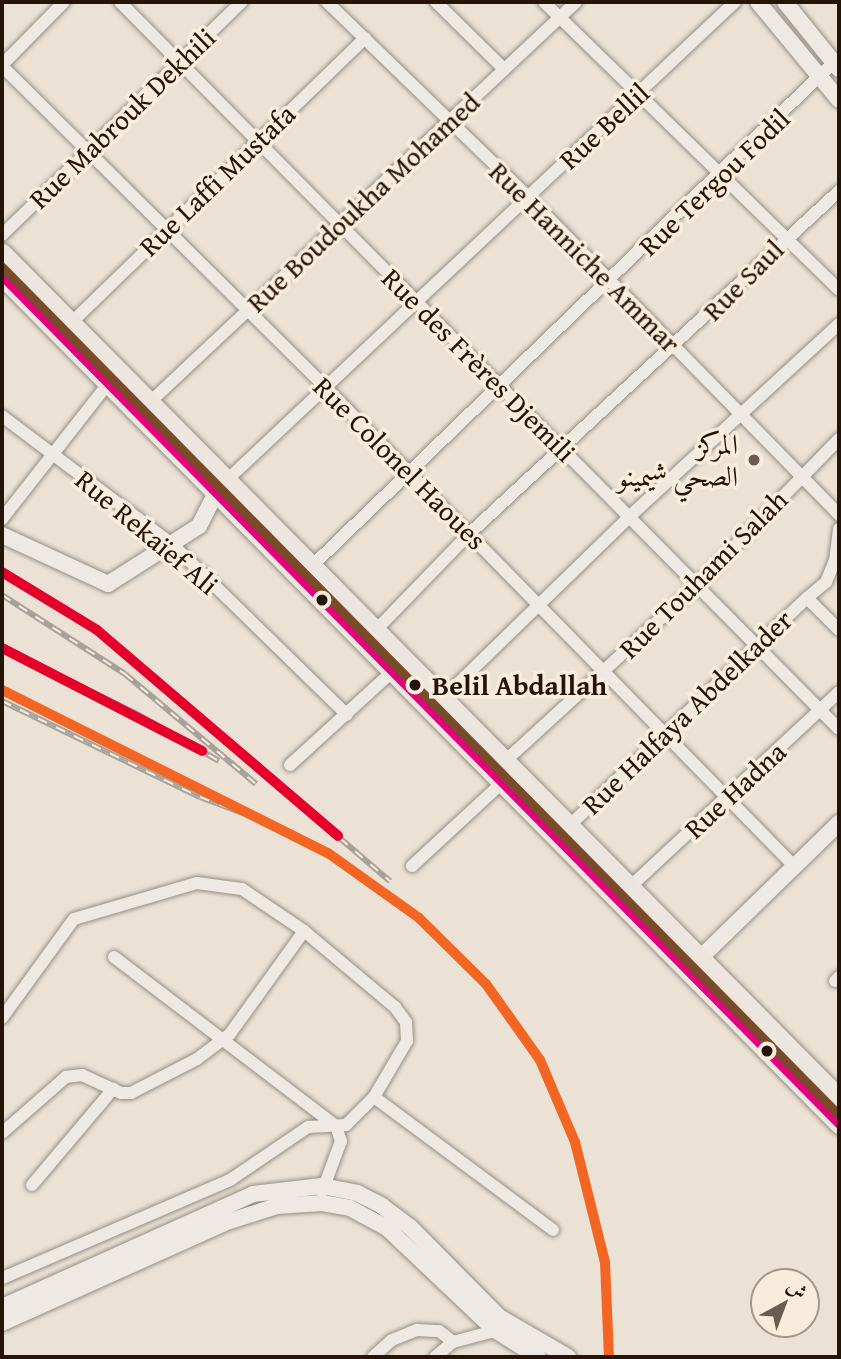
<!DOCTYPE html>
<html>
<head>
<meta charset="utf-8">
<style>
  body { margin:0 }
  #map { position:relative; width:841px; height:1359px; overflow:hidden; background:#ebe2d5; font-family:"Gentium Book Plus",Amiri,serif }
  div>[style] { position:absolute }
  .roads { filter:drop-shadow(0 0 2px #958e85) drop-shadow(0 0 2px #958e85) }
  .street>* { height:12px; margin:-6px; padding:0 6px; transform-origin:6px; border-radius:6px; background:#eeeae3 }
  .secondary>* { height:16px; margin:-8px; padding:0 8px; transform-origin:8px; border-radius:8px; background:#eeeae3 }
  .primary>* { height:19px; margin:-9.5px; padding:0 9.5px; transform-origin:9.5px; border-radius:9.5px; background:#ece6df }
  .rail>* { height:6px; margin-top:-3px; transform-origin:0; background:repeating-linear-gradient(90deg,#f8eddd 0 10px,#a7a19b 0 20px); box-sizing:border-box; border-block:2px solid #a7a19b }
  .bus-1>* { height:9px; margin:-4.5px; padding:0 4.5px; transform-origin:4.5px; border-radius:4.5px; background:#e5007d }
  .rail-1>* { height:10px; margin:-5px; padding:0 5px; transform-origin:5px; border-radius:5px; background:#f26522 }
  .rail-2>* { height:10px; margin:-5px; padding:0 5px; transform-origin:5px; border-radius:5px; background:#e4002b }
  .tram-1>* { height:9px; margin:-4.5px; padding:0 4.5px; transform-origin:4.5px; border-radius:4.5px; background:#7a4b2a }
  .dots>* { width:19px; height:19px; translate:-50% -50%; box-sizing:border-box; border:4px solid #f8eddd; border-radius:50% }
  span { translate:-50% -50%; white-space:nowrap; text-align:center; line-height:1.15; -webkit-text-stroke:7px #f8eddd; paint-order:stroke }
  .street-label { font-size:28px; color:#251408 }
  .poi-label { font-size:28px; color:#251408 }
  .right { translate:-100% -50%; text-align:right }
  .stop-label { font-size:28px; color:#251408; font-weight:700 }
  .left { translate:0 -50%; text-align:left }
  .frame { position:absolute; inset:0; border:4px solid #251408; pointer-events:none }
  .north { position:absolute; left:750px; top:1268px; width:70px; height:70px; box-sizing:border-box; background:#f8eddd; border:2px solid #a49688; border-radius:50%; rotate:41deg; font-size:19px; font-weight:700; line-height:28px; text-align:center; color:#251408 }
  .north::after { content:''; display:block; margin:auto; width:24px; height:32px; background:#6a5c50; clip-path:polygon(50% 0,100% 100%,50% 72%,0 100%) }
</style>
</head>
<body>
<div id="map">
  <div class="roads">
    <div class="street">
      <div style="left:120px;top:2px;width:1022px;rotate:45.32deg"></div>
      <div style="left:327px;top:2px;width:280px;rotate:44.1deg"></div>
      <div style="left:528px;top:197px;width:445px;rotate:45.6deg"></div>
      <div style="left:436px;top:2px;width:95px;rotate:44.6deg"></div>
      <div style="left:544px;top:2px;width:412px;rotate:44.3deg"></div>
      <div style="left:2px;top:65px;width:88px;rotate:-45.5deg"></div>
      <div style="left:2px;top:66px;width:460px;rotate:44.8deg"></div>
      <div style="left:328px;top:390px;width:666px;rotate:45.61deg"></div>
      <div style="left:2px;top:235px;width:334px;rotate:-44.2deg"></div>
      <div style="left:70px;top:324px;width:411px;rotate:-44.1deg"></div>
      <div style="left:149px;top:403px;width:586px;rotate:-43.2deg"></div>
      <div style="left:2px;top:416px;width:214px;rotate:37deg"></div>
      <div style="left:173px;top:545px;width:243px;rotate:44.3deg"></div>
      <div style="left:227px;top:480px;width:698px;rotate:-43.26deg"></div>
      <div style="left:2px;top:519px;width:172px;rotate:-51.9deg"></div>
      <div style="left:839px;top:529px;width:31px;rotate:97deg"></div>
      <div style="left:835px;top:560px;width:24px;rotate:112deg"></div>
      <div style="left:826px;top:582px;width:25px;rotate:140deg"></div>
      <div style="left:807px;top:598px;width:45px;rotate:45deg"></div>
      <div style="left:311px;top:567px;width:727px;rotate:-44deg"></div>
      <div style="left:375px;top:631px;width:135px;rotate:-45.9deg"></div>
      <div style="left:469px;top:534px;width:505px;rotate:-42.83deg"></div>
      <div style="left:441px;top:700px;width:262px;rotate:-44.2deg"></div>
      <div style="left:629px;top:517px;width:285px;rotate:-42.6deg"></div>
      <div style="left:503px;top:763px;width:263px;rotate:-42.5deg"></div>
      <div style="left:697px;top:585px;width:204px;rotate:-45.8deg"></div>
      <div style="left:290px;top:765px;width:139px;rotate:-42.4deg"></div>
      <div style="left:568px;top:827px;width:331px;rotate:-43.8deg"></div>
      <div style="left:412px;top:866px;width:121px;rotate:-42.7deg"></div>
      <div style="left:630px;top:887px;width:286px;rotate:-43deg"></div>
      <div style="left:114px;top:957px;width:279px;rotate:37.3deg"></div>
      <div style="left:336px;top:1126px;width:16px;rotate:72deg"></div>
      <div style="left:341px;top:1141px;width:54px;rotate:110.4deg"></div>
      <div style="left:835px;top:981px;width:6px;rotate:-45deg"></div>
      <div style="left:2px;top:1018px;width:122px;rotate:-54deg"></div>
      <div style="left:74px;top:919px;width:128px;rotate:-16.3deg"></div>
      <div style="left:197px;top:883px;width:45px;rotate:7.6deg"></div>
      <div style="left:242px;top:889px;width:75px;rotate:34.1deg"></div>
      <div style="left:304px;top:931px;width:119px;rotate:39.9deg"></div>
      <div style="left:395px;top:1007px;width:19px;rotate:54deg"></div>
      <div style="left:406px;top:1022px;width:19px;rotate:87deg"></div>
      <div style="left:407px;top:1041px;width:65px;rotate:120.5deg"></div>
      <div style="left:374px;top:1097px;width:40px;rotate:135deg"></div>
      <div style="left:346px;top:1125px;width:38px;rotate:177deg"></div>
      <div style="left:308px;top:1127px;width:94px;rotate:145.8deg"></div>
      <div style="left:230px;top:1180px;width:248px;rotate:156.7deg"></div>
      <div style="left:374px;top:1097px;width:223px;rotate:36.6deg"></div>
      <div style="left:2px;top:1133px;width:85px;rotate:-41.2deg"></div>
      <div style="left:66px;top:1077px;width:16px;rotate:-7deg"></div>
      <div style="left:82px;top:1075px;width:43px;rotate:24.8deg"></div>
      <div style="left:121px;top:1093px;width:10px"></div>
      <div style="left:131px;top:1093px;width:74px;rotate:-27.3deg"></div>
      <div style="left:197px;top:1059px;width:41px;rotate:-37.1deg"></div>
      <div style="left:230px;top:1034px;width:127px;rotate:-54.3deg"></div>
      <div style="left:32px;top:1185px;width:126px;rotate:-49.8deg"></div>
      <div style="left:373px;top:1357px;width:25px;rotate:-42deg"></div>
      <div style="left:392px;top:1340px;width:27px;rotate:-22deg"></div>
      <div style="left:417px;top:1330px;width:22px;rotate:3deg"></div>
      <div style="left:439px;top:1331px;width:18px;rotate:38deg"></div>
      <div style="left:435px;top:1357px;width:23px;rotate:-40deg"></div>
      <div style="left:453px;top:1342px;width:51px;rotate:-14.9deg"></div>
    </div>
    <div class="secondary">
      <div style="left:758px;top:2px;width:127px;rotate:50.4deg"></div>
      <div style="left:785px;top:2px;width:86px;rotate:51.1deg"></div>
      <div style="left:2px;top:535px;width:117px;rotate:24.8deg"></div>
      <div style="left:108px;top:584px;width:108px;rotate:-32.5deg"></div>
      <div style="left:199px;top:526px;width:37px;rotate:-63deg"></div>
      <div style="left:693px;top:965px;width:204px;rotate:-44.2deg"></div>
      <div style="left:2px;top:1307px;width:275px;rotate:-24.2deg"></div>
      <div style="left:253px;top:1194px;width:69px;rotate:-6.6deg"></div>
      <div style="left:322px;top:1186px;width:36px;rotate:11deg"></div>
      <div style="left:357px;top:1193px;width:28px;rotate:27deg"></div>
      <div style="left:382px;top:1206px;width:35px;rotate:37deg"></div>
      <div style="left:410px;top:1227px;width:127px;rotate:45.3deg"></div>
      <div style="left:499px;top:1317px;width:80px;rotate:30.1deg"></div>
      <div style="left:2px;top:1323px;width:243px;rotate:-24.2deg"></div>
      <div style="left:224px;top:1223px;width:56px;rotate:-17.8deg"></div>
      <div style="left:277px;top:1206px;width:45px;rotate:-3.8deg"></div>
      <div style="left:322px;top:1203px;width:28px;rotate:10deg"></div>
      <div style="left:350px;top:1208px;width:42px;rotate:28.4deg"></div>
      <div style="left:387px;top:1228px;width:149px;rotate:43.4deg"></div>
      <div style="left:495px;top:1330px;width:51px;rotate:32.1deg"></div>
    </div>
    <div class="primary">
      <div style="left:2px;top:253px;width:1189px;rotate:45.27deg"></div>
      <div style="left:2px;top:276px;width:1192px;rotate:45.37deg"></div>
    </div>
  </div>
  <div class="rail">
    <div style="left:2px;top:572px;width:111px;rotate:31.4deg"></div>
    <div style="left:97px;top:630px;width:386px;rotate:40.6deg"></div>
    <div style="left:2px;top:595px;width:146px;rotate:32.7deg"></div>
    <div style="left:125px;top:674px;width:171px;rotate:40deg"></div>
    <div style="left:2px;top:648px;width:153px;rotate:26.1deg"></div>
    <div style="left:139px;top:715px;width:92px;rotate:29.9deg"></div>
    <div style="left:2px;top:701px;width:220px;rotate:25.9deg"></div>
    <div style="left:200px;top:797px;width:71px;rotate:20.7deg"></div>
  </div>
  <div class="bus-1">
    <div style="left:2px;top:276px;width:1192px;rotate:45.37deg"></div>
  </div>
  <div class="rail-1">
    <div style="left:2px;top:690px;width:364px;rotate:26.6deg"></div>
    <div style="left:328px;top:853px;width:112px;rotate:35.5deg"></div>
    <div style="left:419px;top:918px;width:94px;rotate:44.6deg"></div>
    <div style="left:486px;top:984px;width:93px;rotate:54.6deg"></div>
    <div style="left:540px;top:1060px;width:89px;rotate:66.9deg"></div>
    <div style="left:575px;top:1142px;width:124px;rotate:76deg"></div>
    <div style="left:605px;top:1262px;width:95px;rotate:87.6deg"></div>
  </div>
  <div class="rail-2">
    <div style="left:2px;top:572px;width:111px;rotate:31.4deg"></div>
    <div style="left:97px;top:630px;width:317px;rotate:40.5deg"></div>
    <div style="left:2px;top:648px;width:225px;rotate:27.2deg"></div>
  </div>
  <div class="tram-1">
    <div style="left:2px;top:267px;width:1192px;rotate:45.37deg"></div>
  </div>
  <div class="dots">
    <div style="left:754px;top:460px;background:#6a5c50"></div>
    <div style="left:322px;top:600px;background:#251408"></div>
    <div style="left:415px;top:685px;background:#251408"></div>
    <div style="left:767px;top:1051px;background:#251408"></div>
  </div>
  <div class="street-label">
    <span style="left:122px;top:118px;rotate:-44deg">Rue Mabrouk Dekhili</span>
    <span style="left:604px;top:126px;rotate:-43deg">Rue Bellil</span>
    <span style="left:217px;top:180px;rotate:-44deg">Rue Laffi Mustafa</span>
    <span style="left:714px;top:182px;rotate:-44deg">Rue Tergou Fodil</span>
    <span style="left:363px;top:202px;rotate:-43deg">Rue Boudoukha Mohamed</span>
    <span style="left:585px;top:257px;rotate:45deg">Rue Hanniche Ammar</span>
    <span style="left:743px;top:280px;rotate:-45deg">Rue Saul</span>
    <span style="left:479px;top:365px;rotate:45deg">Rue des Frères Djemili</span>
    <span style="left:400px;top:463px;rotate:45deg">Rue Colonel Haoues</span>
    <span style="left:147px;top:532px;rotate:40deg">Rue Rekaïef Ali</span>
    <span style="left:703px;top:574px;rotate:-45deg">Rue Touhami Salah</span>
    <span style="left:687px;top:712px;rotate:-44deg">Rue Halfaya Abdelkader</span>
    <span style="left:735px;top:790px;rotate:-43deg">Rue Hadna</span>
  </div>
  <div class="poi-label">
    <span class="right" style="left:738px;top:460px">المركز<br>الصحي شيمينو</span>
  </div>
  <div class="stop-label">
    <span class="left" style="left:432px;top:685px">Belil Abdallah</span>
  </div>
  <div class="frame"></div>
  <div class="north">ش</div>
</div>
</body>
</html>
